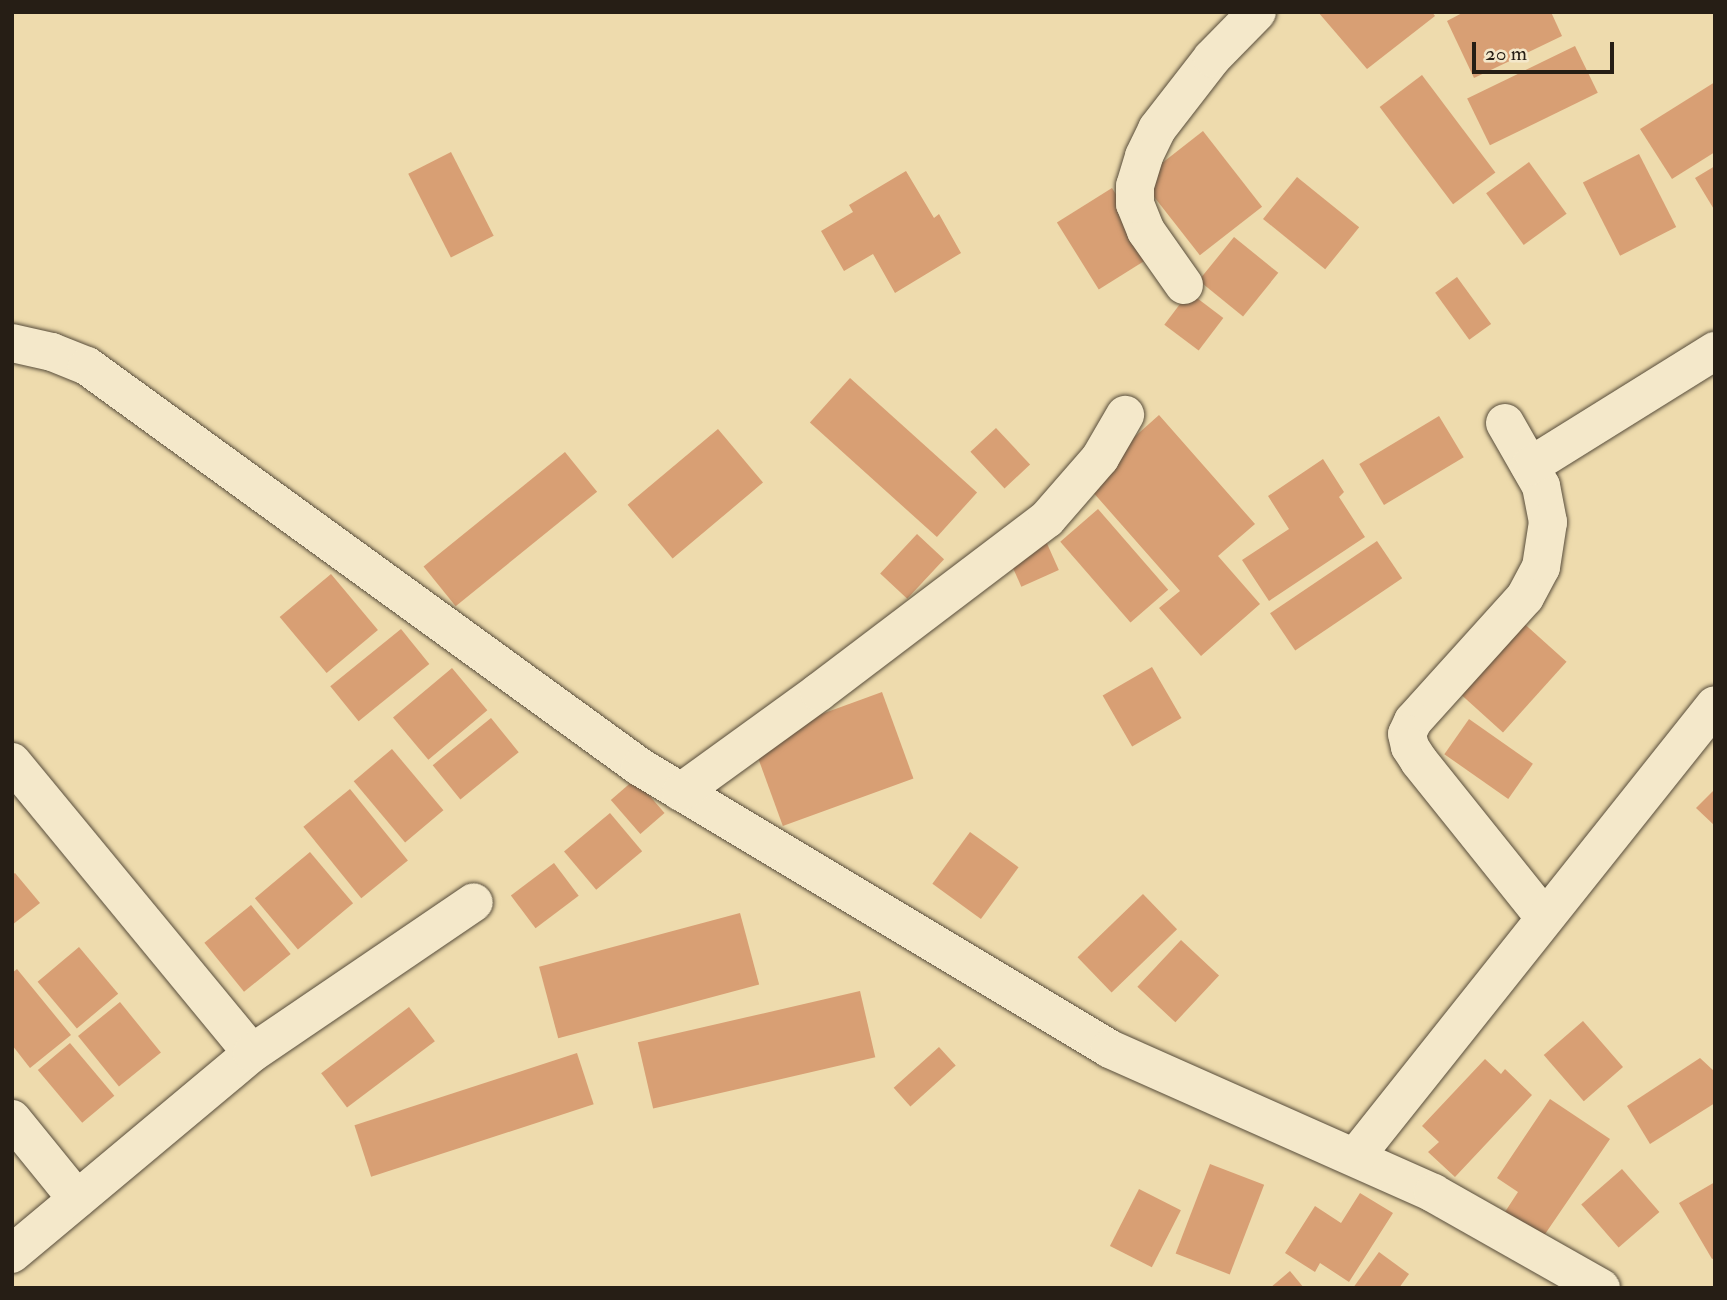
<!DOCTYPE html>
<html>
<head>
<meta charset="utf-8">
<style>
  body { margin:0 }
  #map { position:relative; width:1727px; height:1300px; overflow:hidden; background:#eedbad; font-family:"IM FELL Double Pica",serif }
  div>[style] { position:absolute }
  .building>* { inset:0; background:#d89f74; transform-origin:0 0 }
  .roads { filter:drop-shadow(0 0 2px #584d3b) drop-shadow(0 0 2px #584d3b) }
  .minor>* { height:38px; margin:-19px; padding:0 19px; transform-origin:19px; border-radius:19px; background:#f4e8ca }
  span { translate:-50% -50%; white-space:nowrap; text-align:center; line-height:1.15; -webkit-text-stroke:5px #f4e8ca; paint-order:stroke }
  .frame { position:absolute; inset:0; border:14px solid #261e15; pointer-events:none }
  .scale { position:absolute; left:1472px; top:42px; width:142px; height:32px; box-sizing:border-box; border:4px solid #261e15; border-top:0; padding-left:9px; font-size:21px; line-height:24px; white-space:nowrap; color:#261e15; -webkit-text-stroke:5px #f4e8ca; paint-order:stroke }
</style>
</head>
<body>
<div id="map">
  <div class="building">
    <div style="clip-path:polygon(1318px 12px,1432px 12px,1435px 16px,1367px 69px)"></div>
    <div style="clip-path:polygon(1464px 12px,1551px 12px,1562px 36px,1474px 78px,1447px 21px)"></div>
    <div style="left:1575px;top:46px;width:52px;height:120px;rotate:64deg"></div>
    <div style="left:1422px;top:75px;width:122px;height:53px;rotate:53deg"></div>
    <div style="clip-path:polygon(1715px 82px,1715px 152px,1672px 179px,1640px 129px)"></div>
    <div style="left:1203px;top:131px;width:96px;height:79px;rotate:52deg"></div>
    <div style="left:451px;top:152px;width:94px;height:48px;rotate:63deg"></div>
    <div style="left:1639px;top:154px;width:82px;height:63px;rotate:63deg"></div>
    <div style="left:1529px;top:162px;width:64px;height:53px;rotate:54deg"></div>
    <div style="clip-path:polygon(1715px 166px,1715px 211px,1695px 178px)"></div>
    <div style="clip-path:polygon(906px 171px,934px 218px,939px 214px,961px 253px,895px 293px,873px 254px,844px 271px,821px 231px,853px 212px,849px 205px)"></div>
    <div style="left:1297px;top:177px;width:80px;height:54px;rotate:39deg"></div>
    <div style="left:1112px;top:188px;width:79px;height:65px;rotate:58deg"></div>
    <div style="left:1234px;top:237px;width:57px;height:56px;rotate:39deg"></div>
    <div style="left:1457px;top:277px;width:58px;height:27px;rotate:54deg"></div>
    <div style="left:1189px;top:292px;width:43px;height:41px;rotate:37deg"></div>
    <div style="left:850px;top:378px;width:171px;height:60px;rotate:42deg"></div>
    <div style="clip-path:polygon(1159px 415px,1255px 524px,1218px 556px,1260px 604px,1201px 656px,1159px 608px,1180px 591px,1084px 482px)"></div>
    <div style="left:1439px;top:416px;width:48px;height:93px;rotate:59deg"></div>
    <div style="left:996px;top:428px;width:50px;height:35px;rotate:47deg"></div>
    <div style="left:718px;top:429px;width:70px;height:118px;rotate:50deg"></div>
    <div style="left:565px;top:452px;width:51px;height:182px;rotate:51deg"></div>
    <div style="clip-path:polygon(1323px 459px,1344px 492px,1339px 497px,1365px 537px,1269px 601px,1242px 560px,1289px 529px,1268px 496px)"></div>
    <div style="left:1098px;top:509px;width:107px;height:50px;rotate:49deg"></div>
    <div style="left:917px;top:534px;width:37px;height:54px;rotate:43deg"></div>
    <div style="left:1045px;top:539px;width:34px;height:41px;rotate:66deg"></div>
    <div style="left:1377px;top:541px;width:45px;height:129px;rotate:56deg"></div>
    <div style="left:331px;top:574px;width:73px;height:67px;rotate:50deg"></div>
    <div style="left:1519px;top:619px;width:64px;height:95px;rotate:42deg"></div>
    <div style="left:401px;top:629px;width:45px;height:91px;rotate:51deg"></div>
    <div style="left:1152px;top:667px;width:59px;height:57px;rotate:60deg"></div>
    <div style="left:452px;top:668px;width:55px;height:77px;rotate:50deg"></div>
    <div style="left:882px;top:692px;width:92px;height:139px;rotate:70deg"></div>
    <div style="left:491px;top:718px;width:44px;height:75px;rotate:51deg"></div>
    <div style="left:1469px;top:719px;width:78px;height:43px;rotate:35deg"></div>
    <div style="left:392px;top:749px;width:80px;height:50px;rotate:50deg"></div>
    <div style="left:635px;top:779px;width:45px;height:32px;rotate:49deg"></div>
    <div style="left:350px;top:789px;width:92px;height:60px;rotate:51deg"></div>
    <div style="clip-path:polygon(1715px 789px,1715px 826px,1696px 808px)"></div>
    <div style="left:610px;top:813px;width:50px;height:60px;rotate:50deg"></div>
    <div style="left:970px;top:832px;width:60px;height:64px;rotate:36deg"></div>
    <div style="left:310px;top:852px;width:67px;height:72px;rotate:50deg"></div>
    <div style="left:554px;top:863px;width:41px;height:54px;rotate:53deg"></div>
    <div style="clip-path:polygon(15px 873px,40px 903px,12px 925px,12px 875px)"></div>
    <div style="left:1143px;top:894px;width:49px;height:91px;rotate:46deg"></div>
    <div style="left:251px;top:905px;width:63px;height:60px;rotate:51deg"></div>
    <div style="left:740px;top:913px;width:74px;height:208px;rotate:75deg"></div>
    <div style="left:1181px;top:940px;width:52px;height:64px;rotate:43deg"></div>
    <div style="left:79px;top:947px;width:61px;height:54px;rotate:50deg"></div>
    <div style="clip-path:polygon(17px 969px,71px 1035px,30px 1068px,12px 1045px,12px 973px)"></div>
    <div style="left:860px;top:991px;width:68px;height:228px;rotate:77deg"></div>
    <div style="left:120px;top:1002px;width:65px;height:54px;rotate:51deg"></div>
    <div style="left:409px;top:1007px;width:43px;height:110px;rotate:53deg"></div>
    <div style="left:1583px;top:1021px;width:61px;height:52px;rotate:49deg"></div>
    <div style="left:70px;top:1043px;width:69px;height:42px;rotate:50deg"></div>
    <div style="left:939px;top:1047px;width:25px;height:61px;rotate:48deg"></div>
    <div style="left:577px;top:1053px;width:54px;height:234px;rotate:72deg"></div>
    <div style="clip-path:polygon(1700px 1058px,1715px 1072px,1715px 1103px,1650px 1144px,1627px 1106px)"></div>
    <div style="clip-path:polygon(1485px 1059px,1501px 1074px,1505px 1069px,1532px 1095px,1455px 1177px,1428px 1152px,1439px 1142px,1422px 1126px)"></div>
    <div style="clip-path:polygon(1550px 1099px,1610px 1139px,1541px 1240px,1503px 1215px,1518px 1192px,1497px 1178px)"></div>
    <div style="left:1210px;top:1164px;width:58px;height:96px;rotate:21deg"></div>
    <div style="left:1622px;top:1169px;width:57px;height:54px;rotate:49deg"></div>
    <div style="clip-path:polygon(1715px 1182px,1715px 1258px,1712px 1259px,1679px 1203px)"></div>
    <div style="left:1139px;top:1189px;width:47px;height:64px;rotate:27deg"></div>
    <div style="clip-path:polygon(1360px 1193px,1393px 1213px,1349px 1282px,1320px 1263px,1315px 1272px,1285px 1253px,1315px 1206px,1341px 1223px)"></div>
    <div style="clip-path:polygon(1379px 1252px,1409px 1274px,1399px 1288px,1353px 1288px)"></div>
    <div style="clip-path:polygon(1290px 1271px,1304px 1288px,1270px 1288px)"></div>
  </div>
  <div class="roads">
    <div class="minor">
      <div style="left:1184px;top:285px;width:66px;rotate:-125.1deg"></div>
      <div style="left:1146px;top:231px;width:29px;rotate:-112deg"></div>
      <div style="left:1135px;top:204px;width:18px;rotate:-90deg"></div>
      <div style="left:1135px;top:186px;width:31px;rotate:-73deg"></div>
      <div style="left:1144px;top:156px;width:30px;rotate:-64deg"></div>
      <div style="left:1157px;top:129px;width:90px;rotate:-52.2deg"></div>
      <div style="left:1212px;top:58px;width:64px;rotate:-45.6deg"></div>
      <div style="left:12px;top:343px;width:41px;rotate:12.7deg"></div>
      <div style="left:52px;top:352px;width:38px;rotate:22deg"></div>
      <div style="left:87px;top:366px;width:683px;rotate:35.95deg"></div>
      <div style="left:640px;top:767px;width:548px;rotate:30.96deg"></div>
      <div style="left:1110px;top:1049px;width:354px;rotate:24deg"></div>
      <div style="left:1433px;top:1193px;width:193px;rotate:29.5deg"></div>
      <div style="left:1505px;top:423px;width:73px;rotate:60.3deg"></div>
      <div style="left:1541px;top:486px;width:37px;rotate:79deg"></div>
      <div style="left:1548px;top:522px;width:46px;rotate:98.8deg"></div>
      <div style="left:1541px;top:567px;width:34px;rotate:118deg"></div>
      <div style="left:1525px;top:597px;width:167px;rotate:132.1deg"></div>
      <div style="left:1413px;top:721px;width:14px;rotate:115deg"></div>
      <div style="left:1407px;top:734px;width:13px;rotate:77deg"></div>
      <div style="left:1410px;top:747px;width:17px;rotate:57deg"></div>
      <div style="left:1419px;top:761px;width:201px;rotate:51.3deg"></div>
      <div style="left:1530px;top:466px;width:218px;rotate:-31.9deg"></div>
      <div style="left:12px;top:762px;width:377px;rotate:50.5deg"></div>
      <div style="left:252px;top:1053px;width:313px;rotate:140.1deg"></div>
      <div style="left:681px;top:792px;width:170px;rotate:-35.9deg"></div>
      <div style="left:819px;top:692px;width:286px;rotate:-37.2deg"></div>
      <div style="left:1047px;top:519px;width:81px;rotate:-49deg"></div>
      <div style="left:1100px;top:458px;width:50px;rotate:-59.8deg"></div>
      <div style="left:252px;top:1053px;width:268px;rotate:-34.2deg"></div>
      <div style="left:12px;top:1119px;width:103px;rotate:50.9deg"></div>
      <div style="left:1356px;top:1156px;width:576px;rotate:-51.48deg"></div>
    </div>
  </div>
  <div class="frame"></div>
  <div class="scale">20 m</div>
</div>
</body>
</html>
